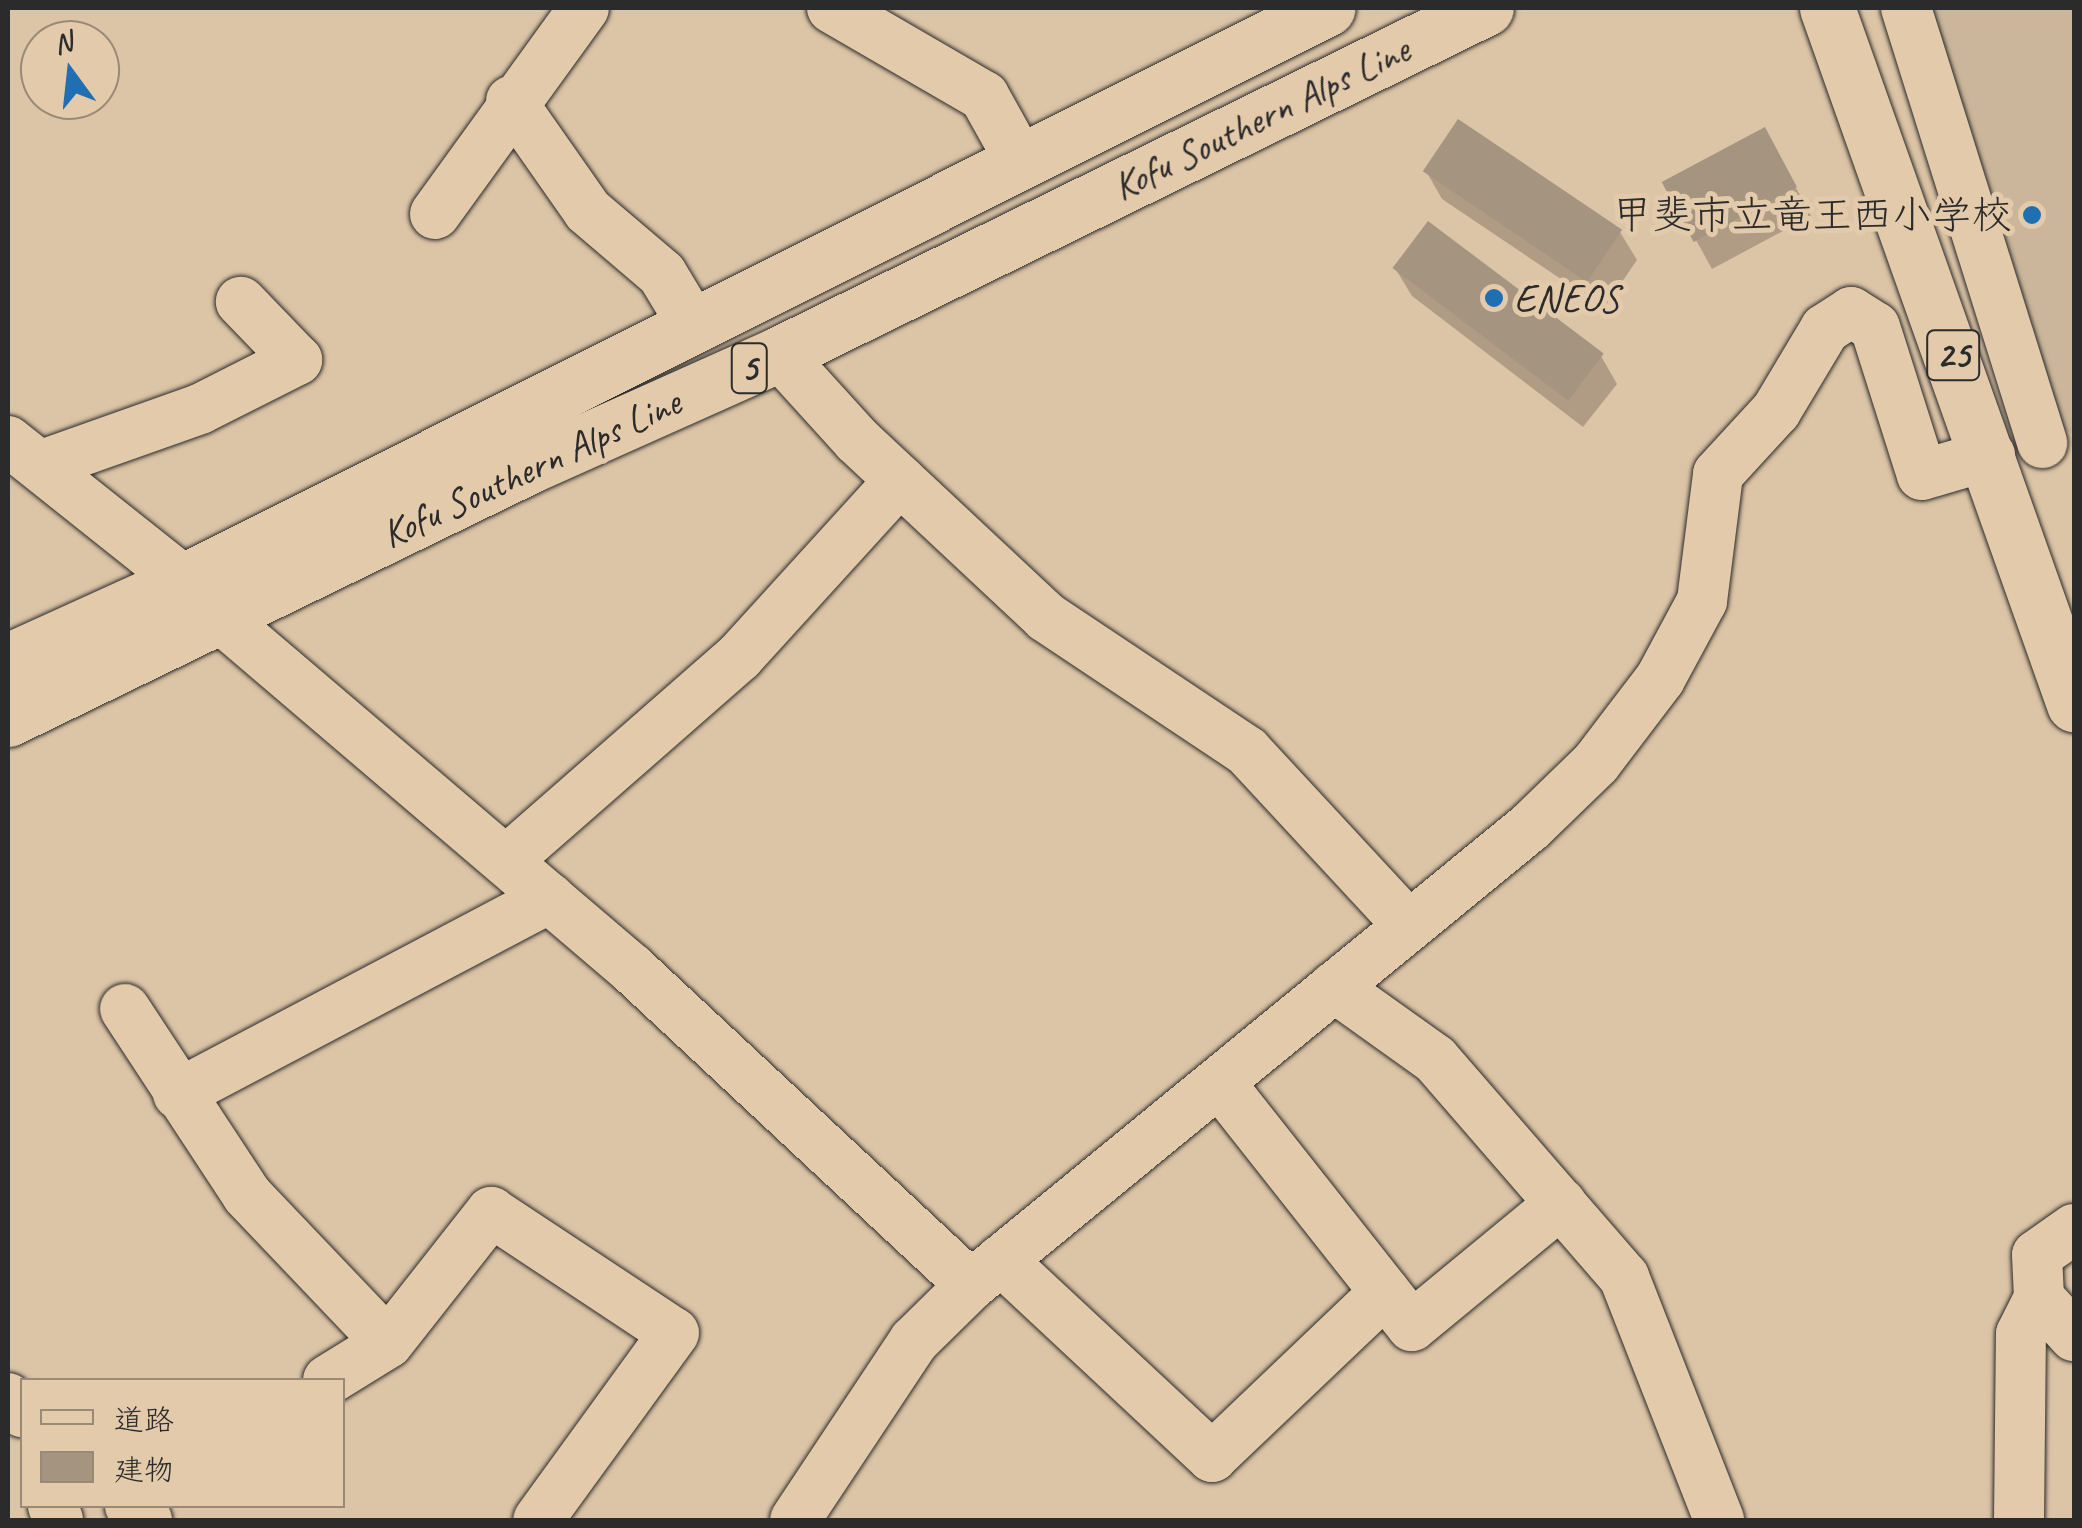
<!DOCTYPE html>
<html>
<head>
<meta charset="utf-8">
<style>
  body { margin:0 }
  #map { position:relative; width:2082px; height:1528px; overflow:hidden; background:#dcc4a6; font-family:Caveat,"Klee One",sans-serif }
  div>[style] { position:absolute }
  .built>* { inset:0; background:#cbb69b }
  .shadow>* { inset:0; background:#0003 }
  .building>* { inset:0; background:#a49480; transform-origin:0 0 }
  .roads { filter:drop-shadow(0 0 2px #2b2b2b) drop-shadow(0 0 2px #2b2b2b) }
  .minor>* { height:50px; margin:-25px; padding:0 25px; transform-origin:25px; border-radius:25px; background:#e3caab }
  .major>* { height:55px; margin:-27.5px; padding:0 27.5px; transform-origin:27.5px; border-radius:27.5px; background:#e3caab }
  .dots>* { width:28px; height:28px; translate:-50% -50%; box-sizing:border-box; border:5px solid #e3caab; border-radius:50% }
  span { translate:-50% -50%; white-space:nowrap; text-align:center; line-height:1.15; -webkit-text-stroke:10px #e3caab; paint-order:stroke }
  .shield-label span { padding:2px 8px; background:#e3caab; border:2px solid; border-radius:8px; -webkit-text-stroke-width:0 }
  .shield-label { font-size:38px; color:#2b2b2b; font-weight:700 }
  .street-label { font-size:40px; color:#2b2b2b }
  .poi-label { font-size:40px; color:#2b2b2b }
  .right { translate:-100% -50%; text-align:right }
  .left { translate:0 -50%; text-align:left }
  .frame { position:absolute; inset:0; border:10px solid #2b2b2b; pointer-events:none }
  .legend { position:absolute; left:20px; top:1378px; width:325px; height:130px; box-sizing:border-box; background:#e3caab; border:2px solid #998a78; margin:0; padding:12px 18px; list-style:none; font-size:30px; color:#2b2b2b }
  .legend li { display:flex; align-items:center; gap:20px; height:50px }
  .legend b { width:50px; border:2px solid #998a78 }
  .north { position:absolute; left:20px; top:20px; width:100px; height:100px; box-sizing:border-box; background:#e3caab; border:2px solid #998a78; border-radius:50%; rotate:345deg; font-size:28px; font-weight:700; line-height:40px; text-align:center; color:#2b2b2b }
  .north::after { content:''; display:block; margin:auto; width:35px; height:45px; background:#1f6fb2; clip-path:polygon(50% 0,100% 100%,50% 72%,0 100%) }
</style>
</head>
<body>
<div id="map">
  <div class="built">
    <div style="clip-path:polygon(1926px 8px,2074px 8px,2074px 435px,2052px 422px)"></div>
  </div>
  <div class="shadow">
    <div style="clip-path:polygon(1780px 158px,1811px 216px,1712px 269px,1665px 184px)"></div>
    <div style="clip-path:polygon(1426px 171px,1620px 232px,1637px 260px,1604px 308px,1442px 199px)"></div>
    <div style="clip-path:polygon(1395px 268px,1601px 356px,1617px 384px,1583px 427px,1412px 296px)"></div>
  </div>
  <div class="building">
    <div style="left:1458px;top:119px;width:198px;height:63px;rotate:34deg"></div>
    <div style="left:1765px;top:127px;width:68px;height:117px;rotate:62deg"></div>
    <div style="left:1428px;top:221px;width:220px;height:59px;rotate:37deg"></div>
  </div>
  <div class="roads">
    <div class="minor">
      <div style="left:832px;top:8px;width:176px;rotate:30.1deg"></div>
      <div style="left:984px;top:96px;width:72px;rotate:60.9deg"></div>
      <div style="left:1906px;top:8px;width:456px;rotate:72.6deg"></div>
      <div style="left:511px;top:101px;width:134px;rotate:55deg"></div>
      <div style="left:588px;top:211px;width:97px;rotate:40.4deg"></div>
      <div style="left:662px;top:274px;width:56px;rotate:58.9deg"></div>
      <div style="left:435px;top:214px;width:254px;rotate:-54.1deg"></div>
      <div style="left:779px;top:354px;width:116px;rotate:47.8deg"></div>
      <div style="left:857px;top:440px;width:259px;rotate:43.1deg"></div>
      <div style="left:1046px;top:617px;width:242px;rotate:33.7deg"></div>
      <div style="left:1247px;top:751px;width:238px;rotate:47.2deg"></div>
      <div style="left:8px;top:441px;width:225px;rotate:38.5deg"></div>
      <div style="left:42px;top:465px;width:168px;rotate:-19.5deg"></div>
      <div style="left:200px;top:409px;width:109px;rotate:-26.8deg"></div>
      <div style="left:297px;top:360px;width:81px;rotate:-134deg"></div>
      <div style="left:217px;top:615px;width:545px;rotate:40.46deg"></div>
      <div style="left:632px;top:969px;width:463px;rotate:43deg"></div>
      <div style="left:506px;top:861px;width:310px;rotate:-41.2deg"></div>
      <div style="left:739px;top:657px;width:239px;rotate:-47.7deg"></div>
      <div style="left:1334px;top:987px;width:124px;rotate:35.5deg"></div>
      <div style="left:1435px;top:1059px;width:289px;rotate:49.1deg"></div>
      <div style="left:1624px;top:1277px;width:261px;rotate:68.6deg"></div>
      <div style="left:125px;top:1009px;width:222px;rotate:56.7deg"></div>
      <div style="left:247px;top:1195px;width:204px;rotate:46.4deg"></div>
      <div style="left:388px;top:1343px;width:167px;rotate:-51.8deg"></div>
      <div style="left:491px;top:1212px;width:219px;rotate:33.5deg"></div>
      <div style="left:674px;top:1333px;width:231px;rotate:126deg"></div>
      <div style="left:1219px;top:1082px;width:311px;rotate:51.7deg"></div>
      <div style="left:1412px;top:1326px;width:193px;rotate:-39.5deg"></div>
      <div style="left:178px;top:1094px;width:420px;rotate:-27.8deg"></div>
      <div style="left:2074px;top:1229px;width:45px;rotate:144.9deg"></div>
      <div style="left:2037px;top:1255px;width:43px;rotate:87.3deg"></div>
      <div style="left:2039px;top:1298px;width:52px;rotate:47.4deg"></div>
      <div style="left:1001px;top:1260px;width:289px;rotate:43deg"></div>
      <div style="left:1212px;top:1457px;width:239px;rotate:-43.6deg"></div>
      <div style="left:328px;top:1380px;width:70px;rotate:-31.7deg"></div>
      <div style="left:8px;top:1398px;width:20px;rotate:45deg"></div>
      <div style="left:53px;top:1506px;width:15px;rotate:70deg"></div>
      <div style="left:130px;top:1506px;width:22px;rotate:39deg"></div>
      <div style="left:795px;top:1520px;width:215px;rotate:-56.4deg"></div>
      <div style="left:914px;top:1341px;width:80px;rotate:-44.5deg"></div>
      <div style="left:971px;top:1285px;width:723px;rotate:-39.33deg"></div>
      <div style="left:1530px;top:827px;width:92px;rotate:-44.1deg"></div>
      <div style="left:1596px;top:763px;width:106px;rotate:-52.7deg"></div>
      <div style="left:1660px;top:679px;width:89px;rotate:-61.7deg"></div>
      <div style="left:1702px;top:601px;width:128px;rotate:-82.8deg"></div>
      <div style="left:1718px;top:474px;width:86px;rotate:-47.4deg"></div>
      <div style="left:1776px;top:411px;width:96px;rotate:-59.1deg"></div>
      <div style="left:1825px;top:329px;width:31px;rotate:-33deg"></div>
      <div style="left:1851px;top:312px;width:28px;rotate:32deg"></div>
      <div style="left:1875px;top:327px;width:155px;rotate:72.4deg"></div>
      <div style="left:1922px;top:475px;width:71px;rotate:-16.4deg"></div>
      <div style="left:2019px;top:1520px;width:186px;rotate:-89.4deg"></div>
      <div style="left:2021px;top:1334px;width:40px;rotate:-63.4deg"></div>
    </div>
    <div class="major">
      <div style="left:1827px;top:8px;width:739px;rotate:70.46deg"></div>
      <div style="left:8px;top:661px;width:193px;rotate:-24.4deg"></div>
      <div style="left:184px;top:581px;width:1279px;rotate:-26.61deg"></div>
      <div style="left:8px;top:719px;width:579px;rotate:-25.9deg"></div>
      <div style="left:529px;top:466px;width:274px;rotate:-24.1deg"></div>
      <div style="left:779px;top:354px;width:787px;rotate:-26.08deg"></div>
    </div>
  </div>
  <div class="dots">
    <div style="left:2032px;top:215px;background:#1f6fb2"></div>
    <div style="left:1494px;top:298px;background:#1f6fb2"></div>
  </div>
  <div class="shield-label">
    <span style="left:1953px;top:355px">25</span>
    <span style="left:749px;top:368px">5</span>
  </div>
  <div class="street-label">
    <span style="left:1261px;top:118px;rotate:-26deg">Kofu Southern Alps Line</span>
    <span style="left:531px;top:468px;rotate:-25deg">Kofu Southern Alps Line</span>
  </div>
  <div class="poi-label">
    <span class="right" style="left:2012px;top:215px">甲斐市立竜王西小学校</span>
    <span class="left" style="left:1514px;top:298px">ENEOS</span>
  </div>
  <div class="frame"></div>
  <ul class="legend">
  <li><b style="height:12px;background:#e3caab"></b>道路</li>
  <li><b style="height:28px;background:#a49480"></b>建物</li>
  </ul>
  <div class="north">N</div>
</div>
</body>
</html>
